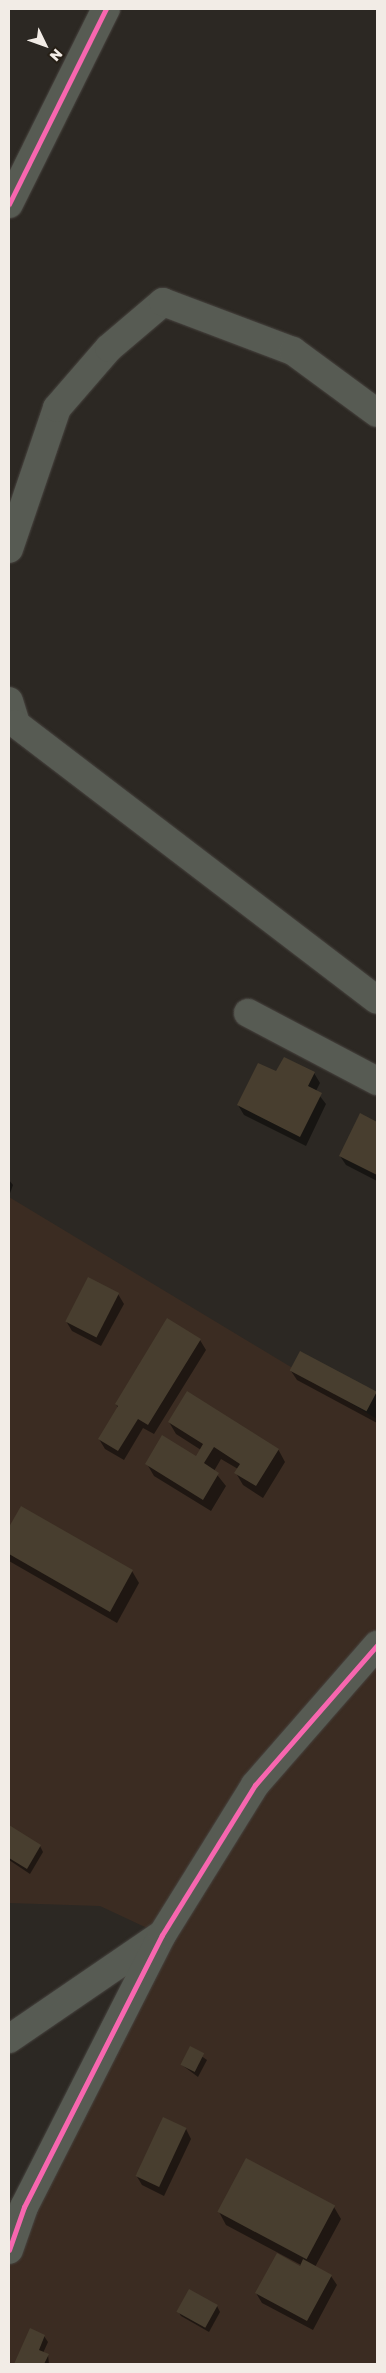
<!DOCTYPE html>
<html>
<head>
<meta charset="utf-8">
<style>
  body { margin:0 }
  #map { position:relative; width:386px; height:2373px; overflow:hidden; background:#2c2823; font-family:"Golos Text",sans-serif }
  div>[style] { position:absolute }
  .commercial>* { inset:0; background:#3b2c22 }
  .shadow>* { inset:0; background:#0007 }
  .building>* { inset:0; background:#483e2f; transform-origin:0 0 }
  .roads { filter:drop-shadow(0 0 1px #47433f) drop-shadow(0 0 1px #47433f) }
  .minor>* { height:28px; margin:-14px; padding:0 14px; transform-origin:14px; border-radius:14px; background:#575b53 }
  .cycleway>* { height:5px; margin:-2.5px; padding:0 2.5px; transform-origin:2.5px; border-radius:2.5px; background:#f766af }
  span { translate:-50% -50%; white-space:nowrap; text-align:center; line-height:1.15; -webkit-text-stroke:4.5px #261f16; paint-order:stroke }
  .frame { position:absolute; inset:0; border:10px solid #f2ece6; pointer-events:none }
  .north { position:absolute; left:20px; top:20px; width:50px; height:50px; -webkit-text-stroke:4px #261f16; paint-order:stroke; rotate:132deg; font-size:14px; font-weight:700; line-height:20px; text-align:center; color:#f2ece6 }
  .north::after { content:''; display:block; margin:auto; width:18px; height:22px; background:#f2ece6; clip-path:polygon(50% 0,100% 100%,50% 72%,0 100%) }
</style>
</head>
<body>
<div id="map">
  <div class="commercial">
    <div style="clip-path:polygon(9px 1197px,377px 1419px,377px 2364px,9px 2364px,9px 2250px,162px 1935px,100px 1906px,9px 1903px)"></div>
  </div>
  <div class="shadow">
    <div style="clip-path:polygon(284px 1058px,314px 1073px,320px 1083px,316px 1091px,326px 1104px,306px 1146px,244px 1115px,238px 1105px,276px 1073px)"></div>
    <div style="clip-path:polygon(361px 1115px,377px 1123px,377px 1181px,346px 1165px,340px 1156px)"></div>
    <div style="clip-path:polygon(9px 1180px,13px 1185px,9px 1196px)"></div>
    <div style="clip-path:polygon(118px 1294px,124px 1304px,101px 1346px,72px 1331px,66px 1321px)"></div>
    <div style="clip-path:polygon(200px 1340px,206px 1350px,154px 1434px,143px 1428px,124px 1460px,105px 1449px,99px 1439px,118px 1408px,116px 1404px)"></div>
    <div style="clip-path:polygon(301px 1353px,377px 1394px,377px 1423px,297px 1380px,291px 1371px)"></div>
    <div style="clip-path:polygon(169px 1422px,278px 1449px,285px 1462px,263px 1498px,243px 1485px,236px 1473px,238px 1469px,221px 1459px,214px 1471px,226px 1486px,211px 1511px,154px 1476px,147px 1464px,196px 1458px,201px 1450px,176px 1434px)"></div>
    <div style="clip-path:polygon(21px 1507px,132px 1571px,139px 1583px,117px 1623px,9px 1561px,9px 1529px)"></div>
    <div style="clip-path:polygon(9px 1826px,40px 1846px,43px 1852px,30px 1874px,9px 1860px)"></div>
    <div style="clip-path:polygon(190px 2048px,207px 2060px,198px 2077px,182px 2065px)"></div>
    <div style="clip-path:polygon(186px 2129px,191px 2139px,164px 2196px,142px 2185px,136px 2175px)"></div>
    <div style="clip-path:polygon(334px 2207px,341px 2219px,315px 2267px,331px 2276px,337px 2285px,313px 2330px,262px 2303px,256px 2293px,301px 2265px,226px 2225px,219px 2212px)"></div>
    <div style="clip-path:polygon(189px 2291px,217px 2306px,220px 2312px,209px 2332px,181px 2316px,178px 2311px)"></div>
    <div style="clip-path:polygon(30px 2330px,44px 2336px,48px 2342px,43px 2353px,48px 2355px,49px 2364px,16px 2364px)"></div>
  </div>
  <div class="building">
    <div style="clip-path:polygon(284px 1057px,315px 1072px,308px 1086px,322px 1093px,300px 1137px,237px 1105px,258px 1063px,276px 1071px)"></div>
    <div style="clip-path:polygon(360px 1113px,377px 1122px,377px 1175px,339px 1156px)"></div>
    <div style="left:88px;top:1277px;width:35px;height:50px;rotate:27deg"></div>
    <div style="clip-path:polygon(167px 1318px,201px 1339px,148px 1425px,138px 1419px,118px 1451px,98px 1439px,118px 1406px,115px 1404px)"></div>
    <div style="left:300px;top:1351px;width:87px;height:22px;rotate:28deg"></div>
    <div style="clip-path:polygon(187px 1391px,279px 1449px,256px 1486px,234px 1473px,240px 1464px,214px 1447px,204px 1463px,219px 1473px,203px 1500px,145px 1464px,162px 1435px,196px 1456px,203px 1444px,168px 1422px)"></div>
    <div style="clip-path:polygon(21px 1506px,133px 1570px,110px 1612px,9px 1554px,9px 1527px)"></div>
    <div style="clip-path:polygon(9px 1825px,41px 1845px,27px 1869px,9px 1858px)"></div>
    <div style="left:190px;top:2046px;width:16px;height:21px;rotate:27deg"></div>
    <div style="left:163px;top:2117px;width:26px;height:65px;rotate:25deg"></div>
    <div style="left:246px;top:2158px;width:101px;height:61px;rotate:28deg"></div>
    <div style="clip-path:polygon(277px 2253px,300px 2266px,303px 2259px,332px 2275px,307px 2321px,255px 2293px)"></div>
    <div style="left:189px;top:2289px;width:33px;height:26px;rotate:29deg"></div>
    <div style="clip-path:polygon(30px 2328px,45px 2335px,39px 2350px,49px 2354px,44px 2364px,14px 2364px)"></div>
  </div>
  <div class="roads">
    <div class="minor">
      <div style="left:9px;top:204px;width:218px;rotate:-63.6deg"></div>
      <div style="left:9px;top:549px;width:149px;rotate:-71.2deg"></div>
      <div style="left:57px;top:408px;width:79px;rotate:-49.1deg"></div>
      <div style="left:109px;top:348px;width:71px;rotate:-40.4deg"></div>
      <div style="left:163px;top:302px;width:139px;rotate:20.7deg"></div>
      <div style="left:293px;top:351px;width:104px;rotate:36.4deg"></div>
      <div style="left:9px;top:701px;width:24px;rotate:73deg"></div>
      <div style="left:16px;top:724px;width:454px;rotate:37.4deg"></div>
      <div style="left:248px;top:1013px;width:146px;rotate:27.8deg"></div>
      <div style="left:9px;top:2039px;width:181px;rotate:-34.4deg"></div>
      <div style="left:9px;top:2250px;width:46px;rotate:-70.8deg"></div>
      <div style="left:24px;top:2207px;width:305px;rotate:-63.1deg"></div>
      <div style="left:162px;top:1935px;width:176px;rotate:-58.2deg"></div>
      <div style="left:255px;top:1785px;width:186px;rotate:-48.9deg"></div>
    </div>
  </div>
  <div class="cycleway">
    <div style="left:9px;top:204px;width:218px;rotate:-63.6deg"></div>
    <div style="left:9px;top:2250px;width:46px;rotate:-70.8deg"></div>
    <div style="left:24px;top:2207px;width:305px;rotate:-63.1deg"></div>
    <div style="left:162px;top:1935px;width:176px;rotate:-58.2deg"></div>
    <div style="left:255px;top:1785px;width:186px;rotate:-48.9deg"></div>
  </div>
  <div class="frame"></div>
  <div class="north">N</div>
</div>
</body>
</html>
